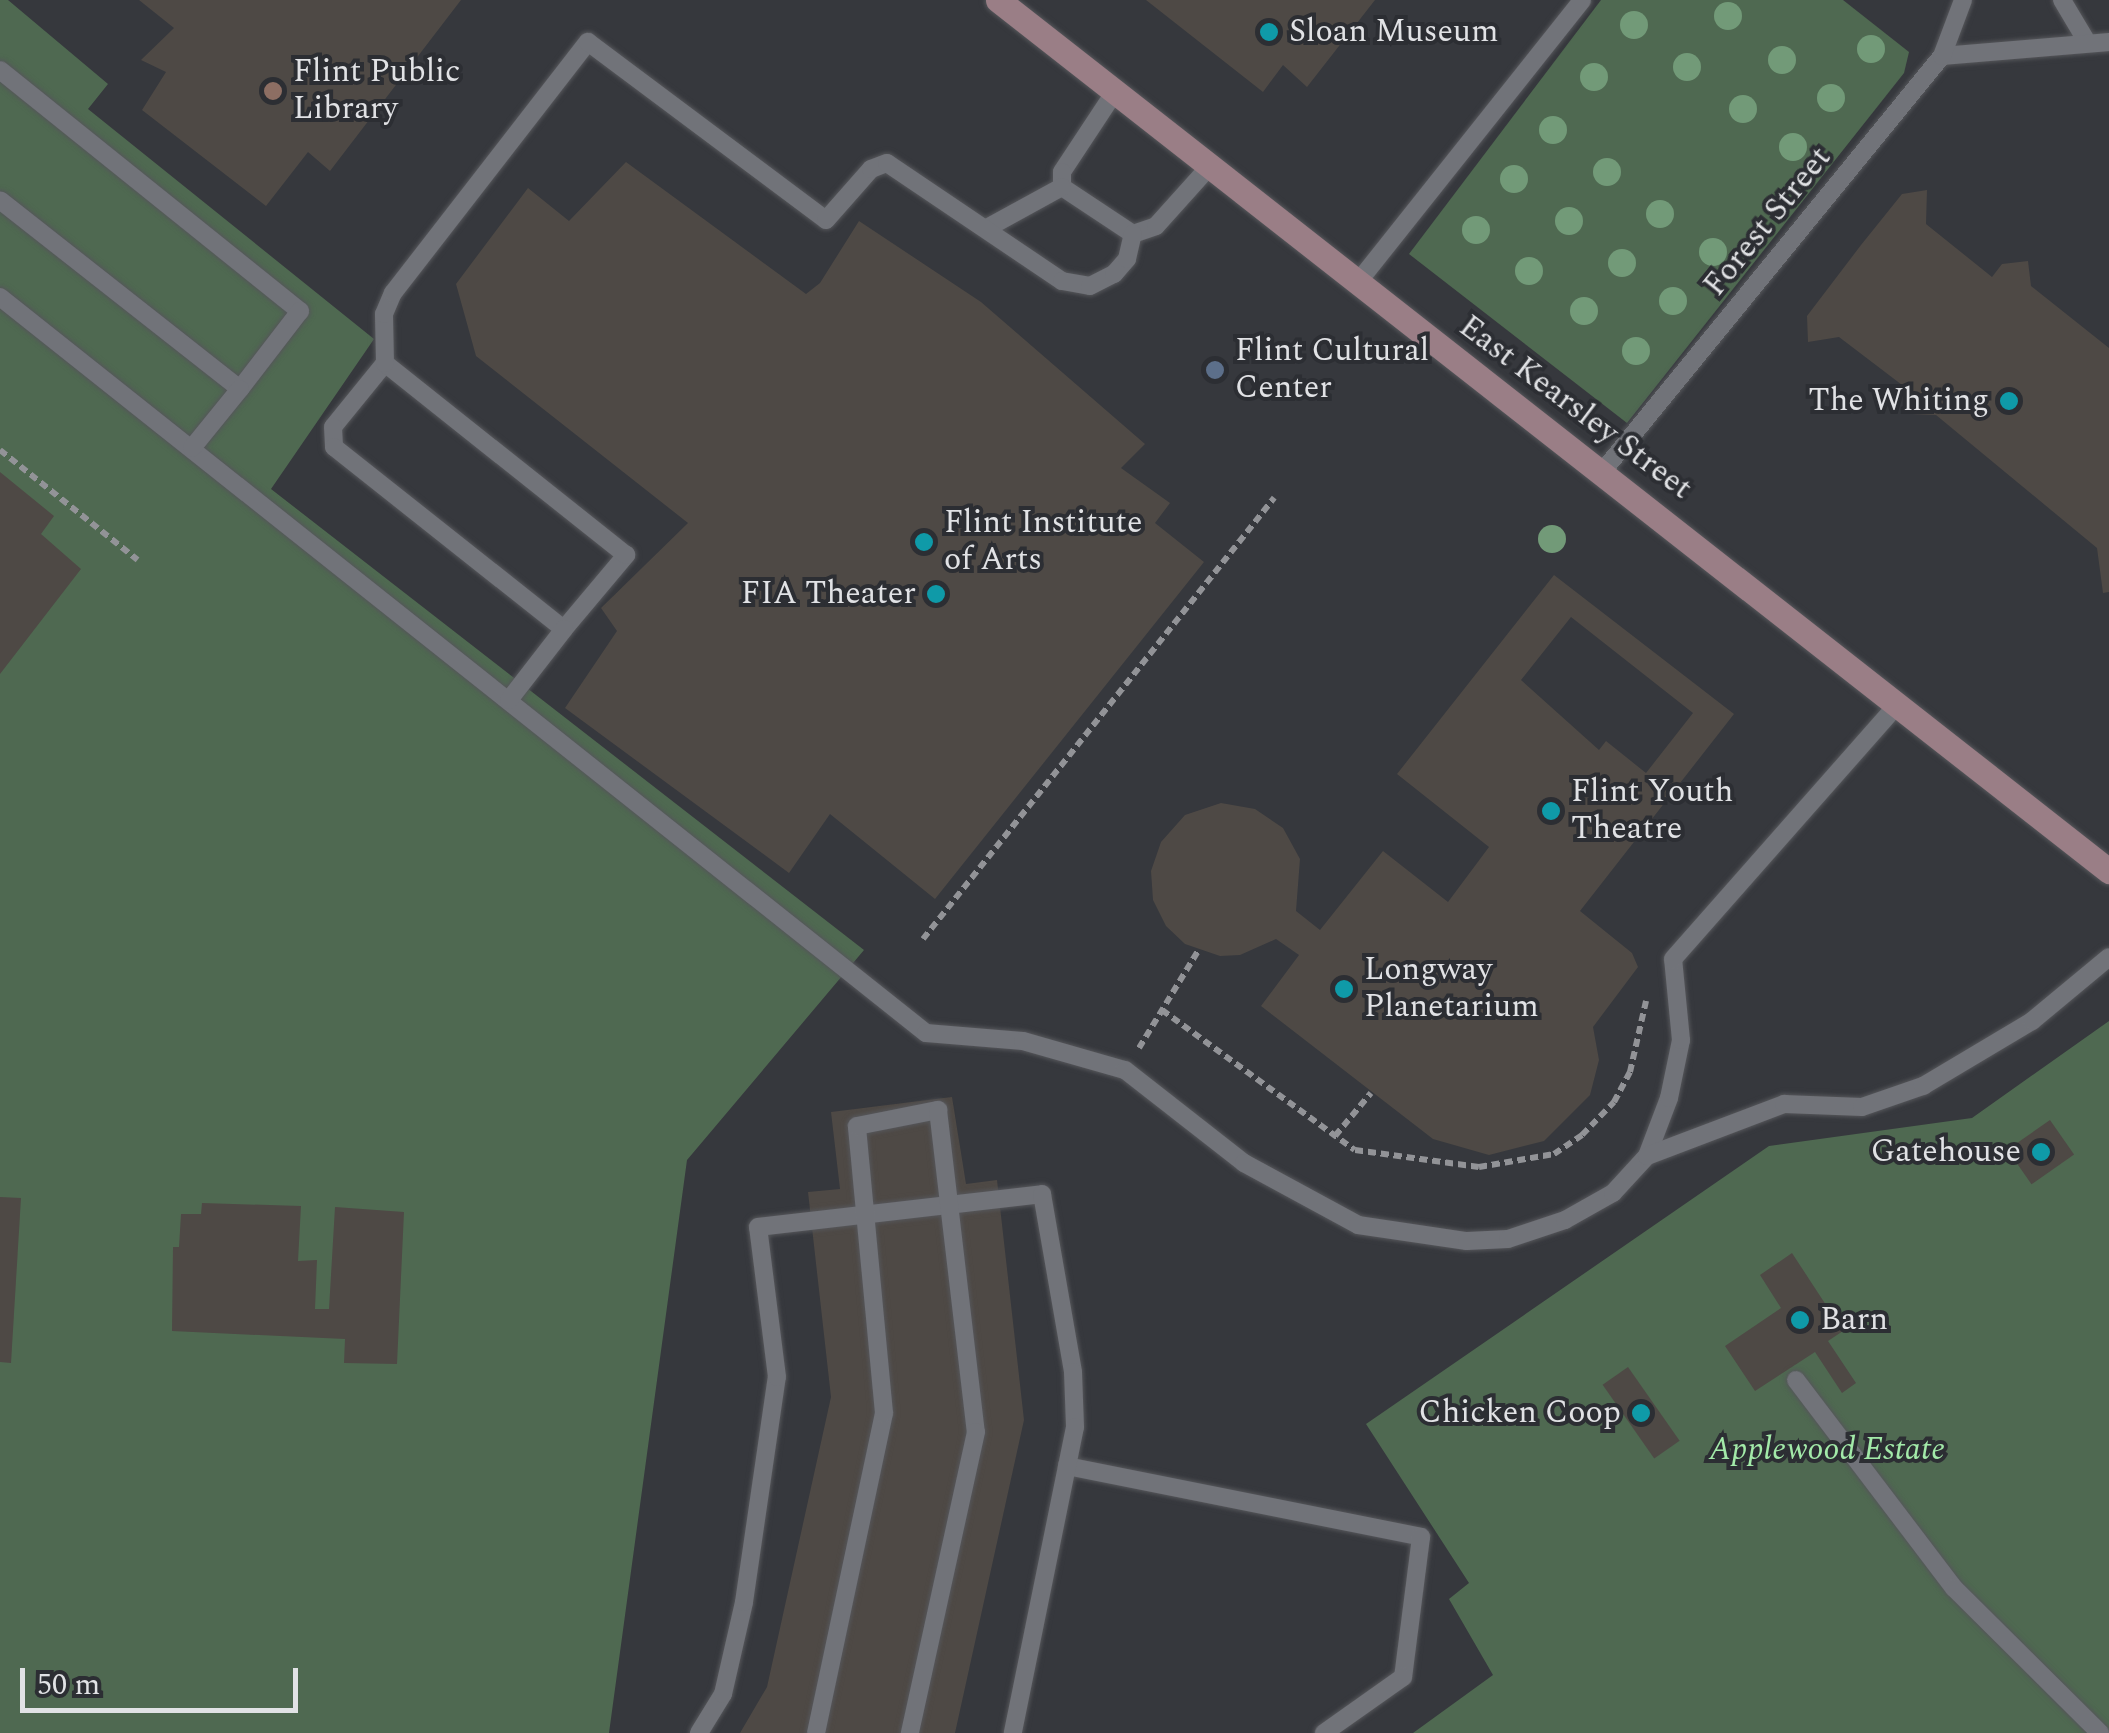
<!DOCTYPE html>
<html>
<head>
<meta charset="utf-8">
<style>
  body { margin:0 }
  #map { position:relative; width:2109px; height:1733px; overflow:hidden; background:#36383d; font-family:Spectral,serif }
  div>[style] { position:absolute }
  .green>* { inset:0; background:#4f6951 }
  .building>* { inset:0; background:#4e4945; transform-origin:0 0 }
  .path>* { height:6px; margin-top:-3px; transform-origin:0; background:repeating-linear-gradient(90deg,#929397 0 8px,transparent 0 13px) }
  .roads { filter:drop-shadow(0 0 2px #55565a) drop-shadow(0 0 2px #55565a) }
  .lane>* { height:18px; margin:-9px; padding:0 9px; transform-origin:9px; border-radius:9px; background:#717379 }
  .secondary>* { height:25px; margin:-12.5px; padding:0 12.5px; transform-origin:12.5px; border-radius:12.5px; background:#9a7e86 }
  .trees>* { width:28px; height:28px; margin:-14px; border-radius:50%; background:#729a78 }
  .dots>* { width:28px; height:28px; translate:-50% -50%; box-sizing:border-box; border:5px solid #2c2e33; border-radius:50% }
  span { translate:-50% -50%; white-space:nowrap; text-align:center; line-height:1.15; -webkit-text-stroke:8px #2c2e33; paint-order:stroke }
  .poi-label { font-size:32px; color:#e1e2e5 }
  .left { translate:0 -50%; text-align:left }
  .right { translate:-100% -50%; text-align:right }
  .street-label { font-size:32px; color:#e1e2e5 }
  .park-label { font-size:32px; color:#a3eaa9; font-style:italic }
  .scale { position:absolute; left:20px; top:1668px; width:278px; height:45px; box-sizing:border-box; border:5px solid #e1e2e5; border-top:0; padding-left:12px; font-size:30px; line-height:35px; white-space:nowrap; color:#e1e2e5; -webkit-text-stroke:8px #2c2e33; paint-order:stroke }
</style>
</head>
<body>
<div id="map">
  <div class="green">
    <div style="clip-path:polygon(0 0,8px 0,108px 84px,88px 109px,374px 339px,271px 489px,864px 950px,687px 1160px,609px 1733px,0 1733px)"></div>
    <div style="clip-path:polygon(1601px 0,1843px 0,1909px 52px,1904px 73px,1627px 423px,1409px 254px)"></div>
    <div style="clip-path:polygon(2109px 1021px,2109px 1733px,1413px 1733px,1493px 1675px,1449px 1599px,1469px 1583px,1366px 1424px,1769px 1146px,1972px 1118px)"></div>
  </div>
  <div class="building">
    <div style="clip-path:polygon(139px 0,461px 0,330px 171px,308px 152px,266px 206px,142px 110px,166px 72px,141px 60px,174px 28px)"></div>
    <div style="clip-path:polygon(1146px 0,1375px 0,1307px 87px,1283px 65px,1263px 92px)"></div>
    <div style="clip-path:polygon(626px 162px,806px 294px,820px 283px,859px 221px,981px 302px,1145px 444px,1121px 468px,1170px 503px,1155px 523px,1204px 562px,935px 899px,830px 814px,789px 873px,565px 708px,617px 631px,601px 608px,688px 523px,476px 356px,456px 284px,528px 188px,569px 221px)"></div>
    <div style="clip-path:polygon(1927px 190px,1926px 224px,1992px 277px,2002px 264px,2028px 261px,2031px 286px,2109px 348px,2109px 592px,2103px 593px,2097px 548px,1936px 415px,1911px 414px,1906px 388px,1839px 337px,1808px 342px,1807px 316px,1861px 245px,1902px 194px)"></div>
    <div style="clip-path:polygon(0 472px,54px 516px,41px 534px,81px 569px,0 674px)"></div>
    <div style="clip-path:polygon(evenodd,1554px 575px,1734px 714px,1580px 911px,1632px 953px,1638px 967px,1593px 1027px,1599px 1060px,1590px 1095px,1544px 1141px,1489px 1155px,1433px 1139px,1261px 1006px,1299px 955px,1276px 939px,1240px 955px,1220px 956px,1185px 944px,1166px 926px,1153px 900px,1151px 871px,1161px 842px,1185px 815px,1221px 803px,1255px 809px,1283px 828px,1300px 859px,1296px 911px,1320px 930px,1383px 851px,1448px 902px,1489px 847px,1397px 774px,1554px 575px,1571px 617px,1693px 713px,1646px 773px,1606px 741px,1599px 750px,1521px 680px,1571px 617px)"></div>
    <div style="clip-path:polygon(952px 1097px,966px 1184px,997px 1180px,1024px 1420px,955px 1733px,740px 1733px,767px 1687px,831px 1397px,808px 1192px,840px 1189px,831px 1112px)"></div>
    <div style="left:2050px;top:1120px;width:42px;height:52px;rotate:55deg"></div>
    <div style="clip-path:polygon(0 1197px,21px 1198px,11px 1363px,0 1362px)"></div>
    <div style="clip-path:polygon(202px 1203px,301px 1206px,298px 1261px,317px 1260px,315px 1309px,329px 1309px,335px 1207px,404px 1212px,397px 1364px,344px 1363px,345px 1339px,172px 1331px,173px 1247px,179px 1247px,181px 1214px,201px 1214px)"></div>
    <div style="clip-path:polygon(1792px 1253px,1843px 1331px,1828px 1341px,1856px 1383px,1842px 1393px,1815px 1352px,1755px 1391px,1725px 1346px,1781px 1308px,1760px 1275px)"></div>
    <div style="left:1628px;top:1367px;width:90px;height:31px;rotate:55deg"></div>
  </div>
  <div class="path">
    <div style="left:0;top:450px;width:176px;rotate:38.6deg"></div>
    <div style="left:923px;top:939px;width:564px;rotate:-51.48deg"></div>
    <div style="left:1162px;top:1010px;width:238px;rotate:36deg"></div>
    <div style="left:1355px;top:1150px;width:125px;rotate:7.8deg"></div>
    <div style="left:1479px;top:1167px;width:76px;rotate:-9.8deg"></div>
    <div style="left:1554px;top:1154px;width:34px;rotate:-34deg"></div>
    <div style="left:1582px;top:1135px;width:46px;rotate:-45.9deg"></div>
    <div style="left:1614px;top:1102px;width:34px;rotate:-62deg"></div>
    <div style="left:1630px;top:1072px;width:73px;rotate:-77.3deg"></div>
    <div style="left:1139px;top:1048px;width:114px;rotate:-58.7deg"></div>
    <div style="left:1335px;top:1136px;width:56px;rotate:-50.1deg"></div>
  </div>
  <div class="roads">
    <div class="lane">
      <div style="left:2062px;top:0;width:49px;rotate:59.2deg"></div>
      <div style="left:1942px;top:56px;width:168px;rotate:-4.8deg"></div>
      <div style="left:0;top:70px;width:385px;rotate:38.8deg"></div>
      <div style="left:300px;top:311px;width:98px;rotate:127.6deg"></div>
      <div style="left:240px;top:389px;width:305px;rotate:-141.8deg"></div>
      <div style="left:1116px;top:90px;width:98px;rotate:123.4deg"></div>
      <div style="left:1062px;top:172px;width:15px;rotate:90deg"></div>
      <div style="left:1062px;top:187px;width:85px;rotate:33.5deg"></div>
      <div style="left:1133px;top:234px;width:24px;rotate:-19deg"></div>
      <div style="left:1156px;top:226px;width:79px;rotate:-48.1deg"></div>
      <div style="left:987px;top:228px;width:85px;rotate:-28.7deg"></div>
      <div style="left:1358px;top:282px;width:360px;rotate:-51.5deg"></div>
      <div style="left:0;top:297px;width:1183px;rotate:38.48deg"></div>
      <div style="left:926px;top:1033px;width:97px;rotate:4.7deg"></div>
      <div style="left:1023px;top:1041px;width:106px;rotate:15.9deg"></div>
      <div style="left:1125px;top:1070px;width:151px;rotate:38deg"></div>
      <div style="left:1244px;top:1163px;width:130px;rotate:28.5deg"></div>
      <div style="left:1358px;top:1225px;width:110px;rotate:8.4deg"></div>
      <div style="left:1467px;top:1241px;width:41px;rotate:-2.8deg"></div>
      <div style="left:1508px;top:1239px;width:60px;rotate:-18.4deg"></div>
      <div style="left:1565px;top:1220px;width:55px;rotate:-29.4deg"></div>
      <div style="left:1613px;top:1193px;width:50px;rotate:-47.4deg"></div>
      <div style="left:1647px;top:1156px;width:62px;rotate:-69.2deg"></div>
      <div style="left:1669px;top:1098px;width:59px;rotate:-78.3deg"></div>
      <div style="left:1681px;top:1040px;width:81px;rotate:-95.6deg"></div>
      <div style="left:1673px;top:959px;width:341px;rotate:-48.6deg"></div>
      <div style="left:385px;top:363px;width:82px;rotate:129.1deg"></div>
      <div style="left:333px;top:427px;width:20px;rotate:87deg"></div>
      <div style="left:334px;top:447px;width:293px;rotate:38.4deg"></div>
      <div style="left:564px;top:629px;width:97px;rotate:-50deg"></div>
      <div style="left:626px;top:555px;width:308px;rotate:-141.5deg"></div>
      <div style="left:385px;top:363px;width:49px;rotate:-91.2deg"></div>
      <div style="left:384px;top:314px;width:23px;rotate:-67deg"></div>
      <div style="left:393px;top:293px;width:318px;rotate:-52.2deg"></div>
      <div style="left:588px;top:42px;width:297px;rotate:36.8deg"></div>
      <div style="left:826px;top:220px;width:68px;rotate:-48.6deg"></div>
      <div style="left:871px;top:169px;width:17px;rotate:-21deg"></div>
      <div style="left:887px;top:163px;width:211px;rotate:34deg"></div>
      <div style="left:1062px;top:281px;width:28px;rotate:10deg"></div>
      <div style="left:1090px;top:286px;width:27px;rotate:-27deg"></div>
      <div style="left:1114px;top:274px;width:20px;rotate:-49deg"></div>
      <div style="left:1127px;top:259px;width:26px;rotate:-77deg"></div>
      <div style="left:192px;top:448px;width:76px;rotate:-50.9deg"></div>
      <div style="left:1603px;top:471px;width:536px;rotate:-50.76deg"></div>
      <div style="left:1942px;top:56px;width:60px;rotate:-69.4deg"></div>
      <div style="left:509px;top:700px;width:90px;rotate:-52.2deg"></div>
      <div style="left:1647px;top:1156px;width:147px;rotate:-20.8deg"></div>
      <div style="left:1784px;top:1104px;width:78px;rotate:2.2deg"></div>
      <div style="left:1862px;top:1107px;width:65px;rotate:-19deg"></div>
      <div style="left:1923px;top:1086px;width:127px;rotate:-30.8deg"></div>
      <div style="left:2032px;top:1021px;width:100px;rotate:-39.7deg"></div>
      <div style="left:1796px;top:1380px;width:261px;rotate:52.8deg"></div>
      <div style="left:1954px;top:1588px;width:206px;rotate:44.8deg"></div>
      <div style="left:1067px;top:1466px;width:361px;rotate:11.3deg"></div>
      <div style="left:1421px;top:1537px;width:141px;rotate:97.3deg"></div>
      <div style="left:1403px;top:1677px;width:97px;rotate:144.7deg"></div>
      <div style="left:699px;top:1733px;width:46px;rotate:-58.4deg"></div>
      <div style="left:723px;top:1694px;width:94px;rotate:-77.1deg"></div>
      <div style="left:744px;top:1602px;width:227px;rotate:-81.7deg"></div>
      <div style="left:777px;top:1377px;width:151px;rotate:-97.2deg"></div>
      <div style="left:758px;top:1227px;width:286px;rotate:-6.6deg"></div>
      <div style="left:1042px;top:1194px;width:181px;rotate:80.1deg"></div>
      <div style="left:1073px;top:1372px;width:55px;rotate:87.9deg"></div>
      <div style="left:1075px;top:1427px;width:312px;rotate:101.5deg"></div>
      <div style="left:816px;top:1733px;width:327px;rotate:-78deg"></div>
      <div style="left:884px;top:1413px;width:288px;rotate:-95.4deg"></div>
      <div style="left:857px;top:1126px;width:83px;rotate:-11.2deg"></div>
      <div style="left:938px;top:1110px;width:324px;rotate:83.3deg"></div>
      <div style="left:976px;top:1432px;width:308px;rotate:102.4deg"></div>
    </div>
    <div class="secondary">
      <div style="left:998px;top:0;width:1412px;rotate:38.1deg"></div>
    </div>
  </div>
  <div class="trees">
    <div style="left:1728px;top:16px"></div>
    <div style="left:1634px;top:25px"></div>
    <div style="left:1871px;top:49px"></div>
    <div style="left:1782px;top:60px"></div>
    <div style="left:1687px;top:67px"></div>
    <div style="left:1594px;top:77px"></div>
    <div style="left:1831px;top:98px"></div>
    <div style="left:1743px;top:109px"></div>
    <div style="left:1553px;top:130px"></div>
    <div style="left:1793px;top:147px"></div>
    <div style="left:1607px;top:172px"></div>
    <div style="left:1514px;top:179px"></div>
    <div style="left:1660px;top:214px"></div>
    <div style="left:1569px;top:221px"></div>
    <div style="left:1476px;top:230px"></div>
    <div style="left:1713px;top:252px"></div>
    <div style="left:1622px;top:263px"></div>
    <div style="left:1529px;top:271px"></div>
    <div style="left:1673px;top:301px"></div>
    <div style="left:1584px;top:311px"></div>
    <div style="left:1636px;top:351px"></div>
    <div style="left:1552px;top:539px"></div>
  </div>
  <div class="dots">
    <div style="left:1269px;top:32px;background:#0f9aa8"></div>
    <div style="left:273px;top:91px;background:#8d6e63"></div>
    <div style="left:1215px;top:370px;background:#5c6f8a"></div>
    <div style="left:2009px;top:401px;background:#0f9aa8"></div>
    <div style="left:924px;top:542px;background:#0f9aa8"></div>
    <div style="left:936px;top:594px;background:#0f9aa8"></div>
    <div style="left:1551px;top:811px;background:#0f9aa8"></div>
    <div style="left:1344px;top:989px;background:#0f9aa8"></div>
    <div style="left:2041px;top:1152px;background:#0f9aa8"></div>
    <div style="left:1800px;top:1320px;background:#0f9aa8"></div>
    <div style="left:1641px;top:1413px;background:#0f9aa8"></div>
  </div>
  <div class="poi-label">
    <span class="left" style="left:1289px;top:32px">Sloan Museum</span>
    <span class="left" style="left:293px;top:91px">Flint Public<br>Library</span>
    <span class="left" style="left:1235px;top:370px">Flint Cultural<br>Center</span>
    <span class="right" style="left:1989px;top:401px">The Whiting</span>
    <span class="left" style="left:944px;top:542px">Flint Institute<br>of Arts</span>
    <span class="right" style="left:916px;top:594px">FIA Theater</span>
    <span class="left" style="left:1571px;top:811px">Flint Youth<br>Theatre</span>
    <span class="left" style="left:1364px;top:989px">Longway<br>Planetarium</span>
    <span class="right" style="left:2021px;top:1152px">Gatehouse</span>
    <span class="left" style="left:1820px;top:1320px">Barn</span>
    <span class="right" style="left:1621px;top:1413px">Chicken Coop</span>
  </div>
  <div class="street-label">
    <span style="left:1768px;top:222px;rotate:-51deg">Forest Street</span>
    <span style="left:1575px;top:408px;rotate:37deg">East Kearsley Street</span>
  </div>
  <div class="park-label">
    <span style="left:1827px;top:1450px">Applewood Estate</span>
  </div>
  <div class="scale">50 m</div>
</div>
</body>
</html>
